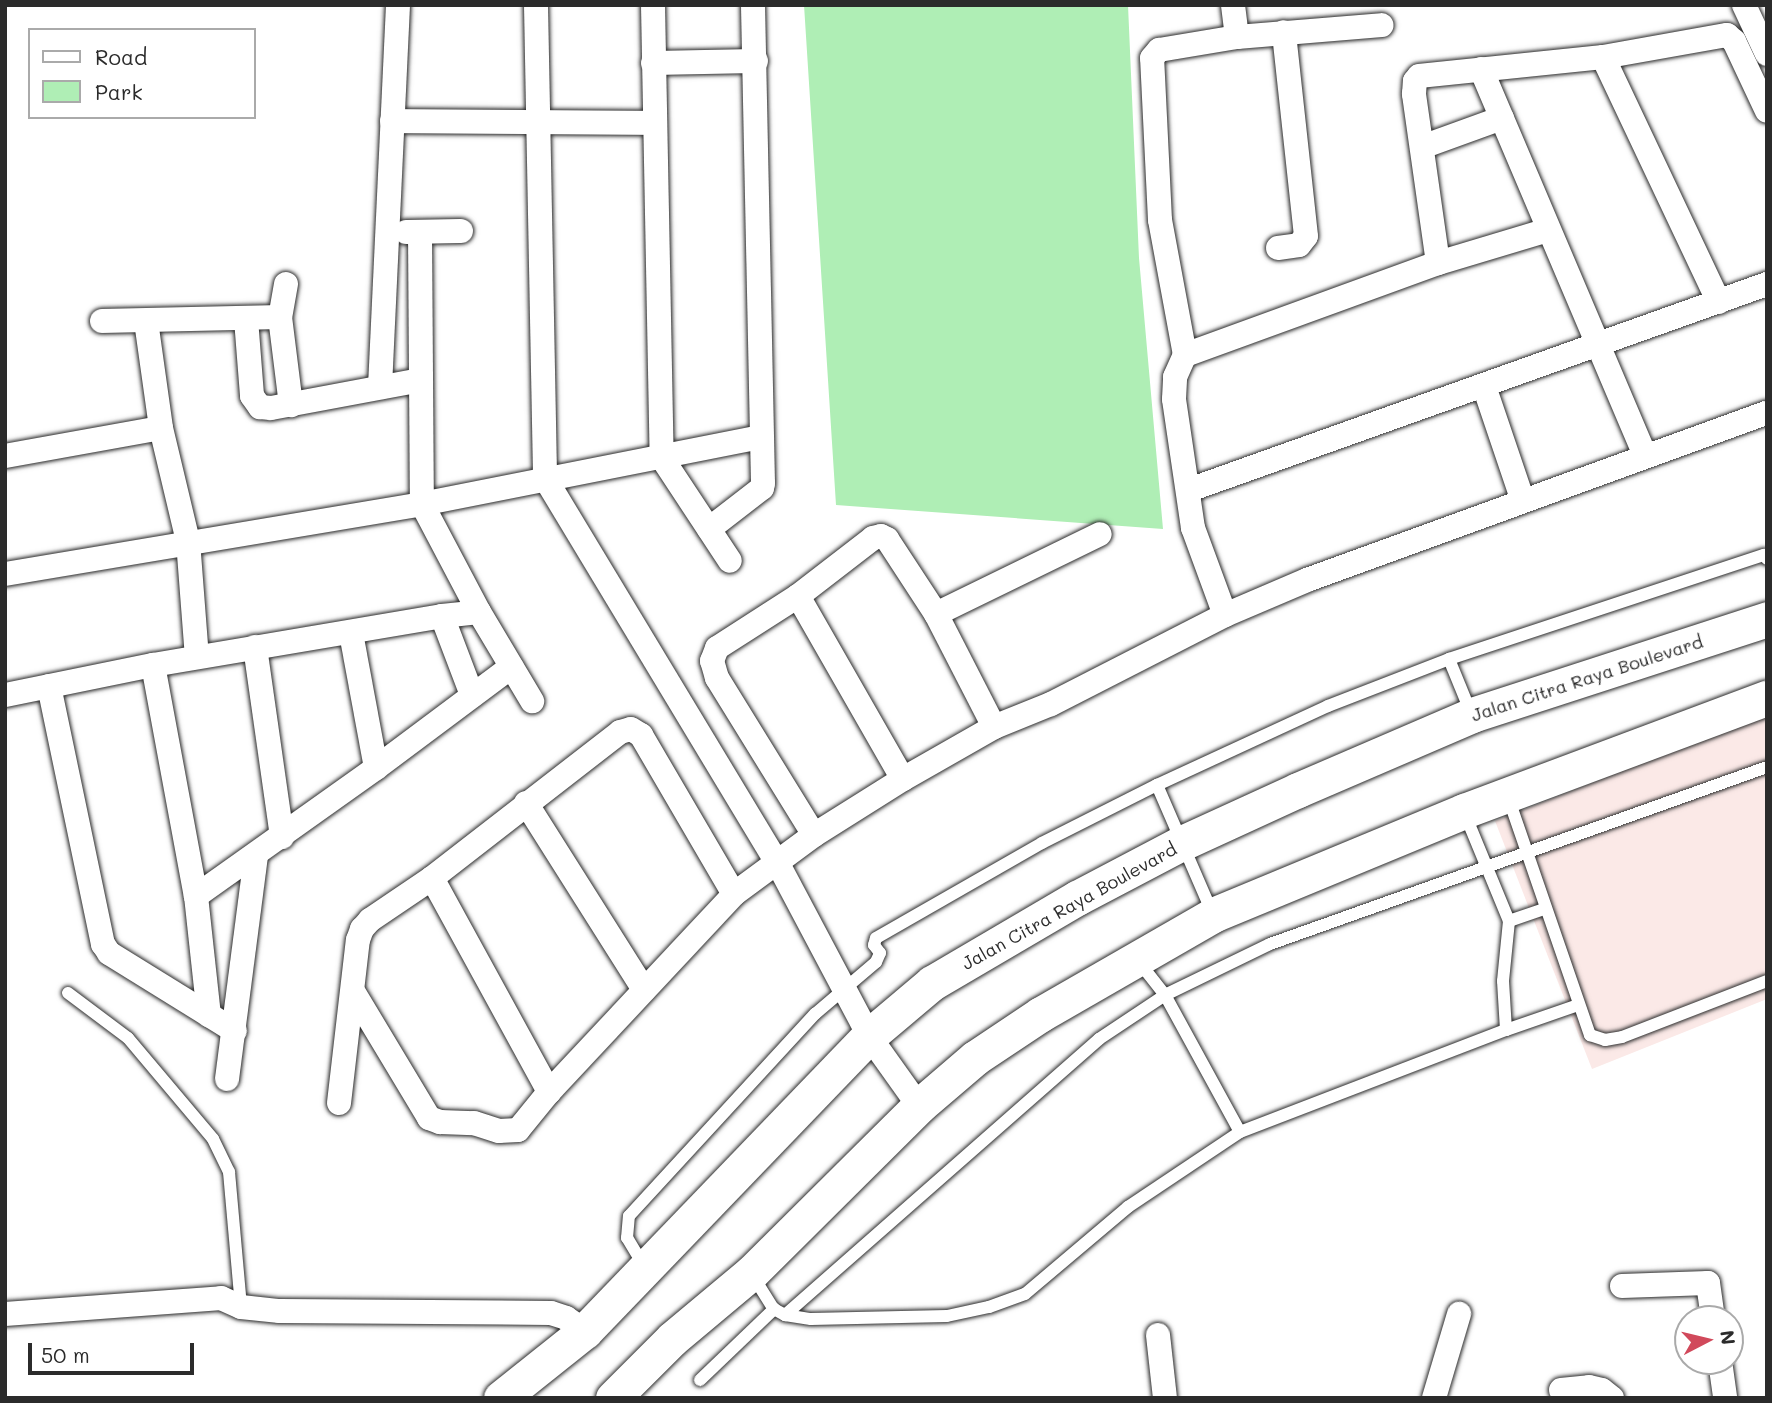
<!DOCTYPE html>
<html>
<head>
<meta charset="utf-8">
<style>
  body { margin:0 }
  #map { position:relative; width:1772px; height:1403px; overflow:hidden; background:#fff; font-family:Mali,sans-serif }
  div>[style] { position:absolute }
  .built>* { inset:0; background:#fbe9e7 }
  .green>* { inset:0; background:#afeeb5 }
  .roads { filter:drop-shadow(0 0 2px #2b2b2b) drop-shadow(0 0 2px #2b2b2b) }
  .lane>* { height:12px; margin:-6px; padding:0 6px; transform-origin:6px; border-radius:6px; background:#fff }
  .street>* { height:24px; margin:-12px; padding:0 12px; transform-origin:12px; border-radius:12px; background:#fff }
  .secondary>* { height:35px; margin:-17.5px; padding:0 17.5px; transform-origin:17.5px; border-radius:17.5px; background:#fff }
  span { translate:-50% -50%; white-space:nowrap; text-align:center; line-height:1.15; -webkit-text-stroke:5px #fff; paint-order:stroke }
  .street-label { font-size:18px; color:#2b2b2b }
  .frame { position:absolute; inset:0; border:7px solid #2b2b2b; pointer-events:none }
  .legend { position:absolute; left:28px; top:28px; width:228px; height:91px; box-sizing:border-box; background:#fff; border:2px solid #aaa; margin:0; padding:9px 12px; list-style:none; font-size:21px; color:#2b2b2b }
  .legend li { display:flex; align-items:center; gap:14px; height:35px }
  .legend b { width:35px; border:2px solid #aaa }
  .north { position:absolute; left:1674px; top:1305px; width:70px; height:70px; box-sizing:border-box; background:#fff; border:2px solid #aaa; border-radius:50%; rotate:83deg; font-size:19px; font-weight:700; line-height:28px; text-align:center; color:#2b2b2b }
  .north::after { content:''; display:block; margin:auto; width:24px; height:32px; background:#d1495b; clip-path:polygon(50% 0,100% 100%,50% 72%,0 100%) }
  .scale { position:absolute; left:28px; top:1343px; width:166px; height:32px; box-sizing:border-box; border:4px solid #2b2b2b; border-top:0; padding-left:9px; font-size:21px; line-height:24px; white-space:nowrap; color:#2b2b2b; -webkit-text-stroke:5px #fff; paint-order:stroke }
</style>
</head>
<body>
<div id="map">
  <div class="built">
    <div style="clip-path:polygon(1767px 714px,1767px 999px,1592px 1069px,1495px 821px)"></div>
  </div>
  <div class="green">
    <div style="clip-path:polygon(804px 5px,1128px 5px,1139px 258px,1163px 529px,836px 505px)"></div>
  </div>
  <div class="roads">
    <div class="lane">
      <div style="left:1449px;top:659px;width:58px;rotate:67.8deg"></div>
      <div style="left:1157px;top:785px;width:138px;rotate:66.6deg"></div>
      <div style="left:1508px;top:797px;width:252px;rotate:71deg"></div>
      <div style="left:1590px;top:1035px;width:16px;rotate:18deg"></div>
      <div style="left:1605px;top:1040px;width:17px;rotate:-10deg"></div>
      <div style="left:1622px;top:1037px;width:155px;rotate:-21.1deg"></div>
      <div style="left:1509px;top:921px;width:39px;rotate:-19deg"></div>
      <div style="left:1139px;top:962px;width:42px;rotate:51.8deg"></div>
      <div style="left:1165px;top:995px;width:156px;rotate:61.3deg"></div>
      <div style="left:68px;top:993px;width:75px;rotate:36.9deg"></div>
      <div style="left:128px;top:1038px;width:132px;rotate:49.9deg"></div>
      <div style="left:213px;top:1139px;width:37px;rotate:64deg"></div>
      <div style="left:229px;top:1172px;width:136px;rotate:84.9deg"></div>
      <div style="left:1506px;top:1030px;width:76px;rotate:-19.1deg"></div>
      <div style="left:644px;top:1266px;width:33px;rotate:-121deg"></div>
      <div style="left:627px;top:1238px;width:22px;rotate:-85deg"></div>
      <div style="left:629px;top:1216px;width:275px;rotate:-47.4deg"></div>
      <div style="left:815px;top:1014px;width:80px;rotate:-40.4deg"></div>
      <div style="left:876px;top:962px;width:10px;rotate:-66deg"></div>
      <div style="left:880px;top:953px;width:10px;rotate:-127deg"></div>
      <div style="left:874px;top:945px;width:7px;rotate:-74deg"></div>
      <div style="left:876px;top:938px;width:191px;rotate:-29.8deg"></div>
      <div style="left:1042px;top:843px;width:129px;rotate:-26.8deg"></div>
      <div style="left:1157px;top:785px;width:188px;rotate:-24.8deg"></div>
      <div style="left:1328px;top:706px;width:130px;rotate:-21.2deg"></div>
      <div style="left:1449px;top:659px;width:332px;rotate:-18.3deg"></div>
      <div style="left:1764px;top:555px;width:5px;rotate:53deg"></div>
      <div style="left:753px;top:1276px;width:39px;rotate:58deg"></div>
      <div style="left:774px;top:1309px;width:13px;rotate:29deg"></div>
      <div style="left:785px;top:1315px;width:26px;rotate:9deg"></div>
      <div style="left:811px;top:1319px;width:136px;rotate:-1.3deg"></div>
      <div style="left:947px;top:1316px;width:43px;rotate:-12.1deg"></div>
      <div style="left:989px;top:1307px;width:38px;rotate:-20deg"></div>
      <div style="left:1025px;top:1294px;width:135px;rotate:-40.2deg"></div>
      <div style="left:1128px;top:1207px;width:135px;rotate:-33.8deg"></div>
      <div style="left:1240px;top:1132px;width:285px;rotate:-21deg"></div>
      <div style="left:1506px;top:1030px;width:49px;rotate:-93.5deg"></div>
      <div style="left:1503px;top:981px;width:60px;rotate:-84.3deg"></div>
      <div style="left:1509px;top:921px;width:118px;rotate:-112.4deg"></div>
      <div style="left:785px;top:1315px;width:418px;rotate:-41.3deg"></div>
      <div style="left:1099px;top:1039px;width:79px;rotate:-33.7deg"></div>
      <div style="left:1165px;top:995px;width:117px;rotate:-25.9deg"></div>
      <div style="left:1270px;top:944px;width:528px;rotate:-19.6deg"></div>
      <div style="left:700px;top:1380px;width:103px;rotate:-43.8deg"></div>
    </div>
    <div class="street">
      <div style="left:536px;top:5px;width:473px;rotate:88.9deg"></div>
      <div style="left:545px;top:478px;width:449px;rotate:58.9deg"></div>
      <div style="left:777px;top:862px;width:197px;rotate:62.1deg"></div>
      <div style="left:869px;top:1036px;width:86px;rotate:54.5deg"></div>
      <div style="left:653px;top:5px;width:453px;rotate:88.9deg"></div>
      <div style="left:662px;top:458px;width:123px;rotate:56.6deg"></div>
      <div style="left:1233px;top:5px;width:32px;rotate:83deg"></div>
      <div style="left:1744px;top:5px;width:54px;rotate:64.9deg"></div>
      <div style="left:1603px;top:57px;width:271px;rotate:64.7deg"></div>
      <div style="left:653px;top:63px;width:103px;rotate:-1.1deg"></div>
      <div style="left:1481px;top:69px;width:420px;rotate:67deg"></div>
      <div style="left:392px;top:121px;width:262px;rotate:0.4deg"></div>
      <div style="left:1422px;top:147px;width:85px;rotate:-19.9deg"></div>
      <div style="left:406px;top:232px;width:55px;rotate:-1deg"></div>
      <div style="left:420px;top:232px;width:272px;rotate:89.6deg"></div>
      <div style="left:422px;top:504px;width:122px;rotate:62.2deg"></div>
      <div style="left:479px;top:612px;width:104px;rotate:59.2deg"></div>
      <div style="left:1278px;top:248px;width:21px;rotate:-8deg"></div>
      <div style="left:1299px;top:245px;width:11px;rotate:-52deg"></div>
      <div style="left:1306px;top:236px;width:205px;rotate:-96.2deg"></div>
      <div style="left:1438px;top:263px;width:171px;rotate:-98.1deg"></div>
      <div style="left:1414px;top:94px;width:13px;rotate:-86deg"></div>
      <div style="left:1415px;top:81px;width:6px;rotate:-51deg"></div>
      <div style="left:1419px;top:76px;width:185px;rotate:-5.9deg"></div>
      <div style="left:1603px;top:57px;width:126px;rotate:-10.1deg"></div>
      <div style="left:1727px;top:35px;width:9px;rotate:41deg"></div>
      <div style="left:1734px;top:41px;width:77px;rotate:64.8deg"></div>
      <div style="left:286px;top:284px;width:34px;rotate:100deg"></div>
      <div style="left:280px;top:317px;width:89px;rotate:82.9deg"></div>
      <div style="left:246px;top:319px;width:77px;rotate:85.5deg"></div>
      <div style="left:252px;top:396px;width:14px;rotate:54deg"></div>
      <div style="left:260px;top:407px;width:11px;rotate:5deg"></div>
      <div style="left:271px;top:408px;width:152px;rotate:-10.6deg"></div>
      <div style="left:102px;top:321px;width:178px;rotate:-1.3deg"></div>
      <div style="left:146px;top:321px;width:108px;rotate:82deg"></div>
      <div style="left:161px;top:428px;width:116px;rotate:76.6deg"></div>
      <div style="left:188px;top:541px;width:116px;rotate:85.6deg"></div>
      <div style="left:1185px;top:355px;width:269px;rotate:-20deg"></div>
      <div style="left:1438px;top:263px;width:115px;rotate:-16.7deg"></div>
      <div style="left:1484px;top:386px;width:121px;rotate:71.3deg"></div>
      <div style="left:380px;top:387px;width:382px;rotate:-87.3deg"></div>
      <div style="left:5px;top:456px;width:158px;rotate:-10.2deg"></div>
      <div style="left:1189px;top:490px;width:614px;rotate:-19.62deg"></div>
      <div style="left:709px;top:529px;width:67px;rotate:-37.7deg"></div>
      <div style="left:762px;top:488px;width:5px;rotate:-79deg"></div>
      <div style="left:763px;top:483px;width:478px;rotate:-91.2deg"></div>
      <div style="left:5px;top:574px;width:423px;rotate:-9.5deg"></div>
      <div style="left:422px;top:504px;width:346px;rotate:-11.2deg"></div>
      <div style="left:798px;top:596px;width:211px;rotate:60.2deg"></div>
      <div style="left:936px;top:614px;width:182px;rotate:-26deg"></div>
      <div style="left:1225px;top:615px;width:93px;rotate:-110.2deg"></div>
      <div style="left:1193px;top:528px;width:130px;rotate:-98.4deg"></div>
      <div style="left:1174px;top:399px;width:22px;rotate:-87deg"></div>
      <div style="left:1175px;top:377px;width:24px;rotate:-66deg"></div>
      <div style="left:1185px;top:355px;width:137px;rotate:-100.5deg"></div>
      <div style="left:1160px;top:220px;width:162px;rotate:-92.8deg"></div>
      <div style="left:1152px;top:58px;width:11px;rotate:-49deg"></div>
      <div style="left:1159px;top:50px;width:79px;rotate:-9.5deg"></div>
      <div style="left:1237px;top:37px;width:145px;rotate:-4.7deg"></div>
      <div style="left:442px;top:616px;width:85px;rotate:69.2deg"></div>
      <div style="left:351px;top:633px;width:137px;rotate:79.5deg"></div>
      <div style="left:255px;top:647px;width:192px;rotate:81.9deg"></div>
      <div style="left:153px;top:665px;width:235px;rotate:79.5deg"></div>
      <div style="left:196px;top:896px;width:120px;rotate:83.8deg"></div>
      <div style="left:49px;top:686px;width:264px;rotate:78.2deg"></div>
      <div style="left:103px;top:944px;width:11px;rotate:56deg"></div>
      <div style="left:109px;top:953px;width:148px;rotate:31.8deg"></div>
      <div style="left:5px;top:695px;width:151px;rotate:-11.5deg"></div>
      <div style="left:153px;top:665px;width:293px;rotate:-9.6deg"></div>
      <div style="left:442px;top:616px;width:37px;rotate:-6deg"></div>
      <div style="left:526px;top:803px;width:221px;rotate:57.7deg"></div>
      <div style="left:814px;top:835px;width:185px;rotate:-121.7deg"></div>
      <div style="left:717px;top:678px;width:18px;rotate:-106deg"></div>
      <div style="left:712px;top:661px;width:14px;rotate:-69deg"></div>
      <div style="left:717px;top:648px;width:96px;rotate:-32.7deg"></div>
      <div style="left:798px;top:596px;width:95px;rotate:-37.7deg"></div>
      <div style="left:873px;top:538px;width:8px;rotate:-14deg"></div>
      <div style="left:881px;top:536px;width:7px;rotate:27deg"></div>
      <div style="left:887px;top:539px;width:90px;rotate:56.8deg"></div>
      <div style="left:936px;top:614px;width:127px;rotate:62.8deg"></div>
      <div style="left:432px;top:878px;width:244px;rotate:61.3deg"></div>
      <div style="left:196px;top:896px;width:221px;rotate:-35.4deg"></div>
      <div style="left:376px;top:768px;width:169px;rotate:-36.8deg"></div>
      <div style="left:354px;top:993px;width:146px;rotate:59deg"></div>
      <div style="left:429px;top:1118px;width:12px;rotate:20deg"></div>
      <div style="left:440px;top:1122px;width:34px;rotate:2deg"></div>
      <div style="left:474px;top:1123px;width:26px;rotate:18deg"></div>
      <div style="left:499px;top:1131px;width:19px;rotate:-3deg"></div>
      <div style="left:518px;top:1130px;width:49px;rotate:-50.8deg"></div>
      <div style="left:549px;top:1092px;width:271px;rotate:-46.9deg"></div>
      <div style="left:734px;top:894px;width:99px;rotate:-36.4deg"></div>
      <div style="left:814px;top:835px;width:105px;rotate:-32.2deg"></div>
      <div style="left:903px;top:779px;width:105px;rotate:-29.7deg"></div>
      <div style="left:994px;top:727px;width:61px;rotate:-22deg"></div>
      <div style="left:1051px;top:704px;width:195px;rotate:-27.1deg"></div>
      <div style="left:1225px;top:615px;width:89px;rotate:-23.1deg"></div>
      <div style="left:1307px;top:580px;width:489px;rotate:-20deg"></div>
      <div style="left:227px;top:1079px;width:226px;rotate:-82.6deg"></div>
      <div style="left:339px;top:1103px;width:164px;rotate:-83.4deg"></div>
      <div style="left:358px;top:940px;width:12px;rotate:-70deg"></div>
      <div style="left:362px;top:929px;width:12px;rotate:-48deg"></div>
      <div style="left:370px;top:920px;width:75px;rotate:-34.1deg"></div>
      <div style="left:432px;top:878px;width:238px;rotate:-37.8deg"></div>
      <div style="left:620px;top:732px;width:11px;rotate:-15deg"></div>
      <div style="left:631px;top:729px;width:12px;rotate:31deg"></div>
      <div style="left:641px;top:735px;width:184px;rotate:59.7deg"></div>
      <div style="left:1622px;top:1286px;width:86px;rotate:-2deg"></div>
      <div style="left:1708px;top:1283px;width:36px;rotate:82deg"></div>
      <div style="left:5px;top:1314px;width:217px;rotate:-4.2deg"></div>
      <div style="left:221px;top:1298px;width:22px;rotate:24deg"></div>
      <div style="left:241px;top:1307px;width:39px;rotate:6deg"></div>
      <div style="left:280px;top:1311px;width:271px;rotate:0.4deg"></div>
      <div style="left:551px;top:1313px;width:16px;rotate:18deg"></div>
      <div style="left:566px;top:1318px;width:23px;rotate:34deg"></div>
      <div style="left:1158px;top:1335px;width:63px;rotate:83.7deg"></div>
      <div style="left:1720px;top:1361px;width:37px;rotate:82deg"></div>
      <div style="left:1561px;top:1390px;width:28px;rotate:-6deg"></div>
      <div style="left:1589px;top:1387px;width:13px;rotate:13deg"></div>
      <div style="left:1602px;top:1390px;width:13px;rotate:39deg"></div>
      <div style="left:1434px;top:1398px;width:88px;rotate:-73.4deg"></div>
    </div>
    <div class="secondary">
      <div style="left:501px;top:1398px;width:107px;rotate:-38.6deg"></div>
      <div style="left:585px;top:1331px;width:409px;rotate:-46.1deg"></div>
      <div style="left:869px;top:1036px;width:82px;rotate:-40.1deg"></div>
      <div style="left:932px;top:983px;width:168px;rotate:-30.4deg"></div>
      <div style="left:1077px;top:898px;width:116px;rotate:-27.7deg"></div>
      <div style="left:1180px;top:844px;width:130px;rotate:-24.6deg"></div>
      <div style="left:1298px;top:790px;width:189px;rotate:-23.3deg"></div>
      <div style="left:1472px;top:715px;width:310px;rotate:-18deg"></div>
      <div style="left:613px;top:1398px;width:83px;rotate:-45deg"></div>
      <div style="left:672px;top:1339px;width:103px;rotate:-39.9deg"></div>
      <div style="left:751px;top:1273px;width:237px;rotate:-44.8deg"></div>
      <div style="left:919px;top:1106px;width:74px;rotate:-40.6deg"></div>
      <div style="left:975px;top:1058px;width:79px;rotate:-33.7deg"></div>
      <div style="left:1041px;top:1014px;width:198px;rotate:-29.9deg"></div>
      <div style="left:1213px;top:915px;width:272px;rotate:-22.5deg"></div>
      <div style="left:1464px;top:811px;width:323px;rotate:-20.5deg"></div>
    </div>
  </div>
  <div class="street-label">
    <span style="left:1587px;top:678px;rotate:-18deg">Jalan Citra Raya Boulevard</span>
    <span style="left:1069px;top:906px;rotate:-29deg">Jalan Citra Raya Boulevard</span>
  </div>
  <div class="frame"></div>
  <ul class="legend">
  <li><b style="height:9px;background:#fff"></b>Road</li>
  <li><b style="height:19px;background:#afeeb5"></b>Park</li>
  </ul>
  <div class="north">N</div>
  <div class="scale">50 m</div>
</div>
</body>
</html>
